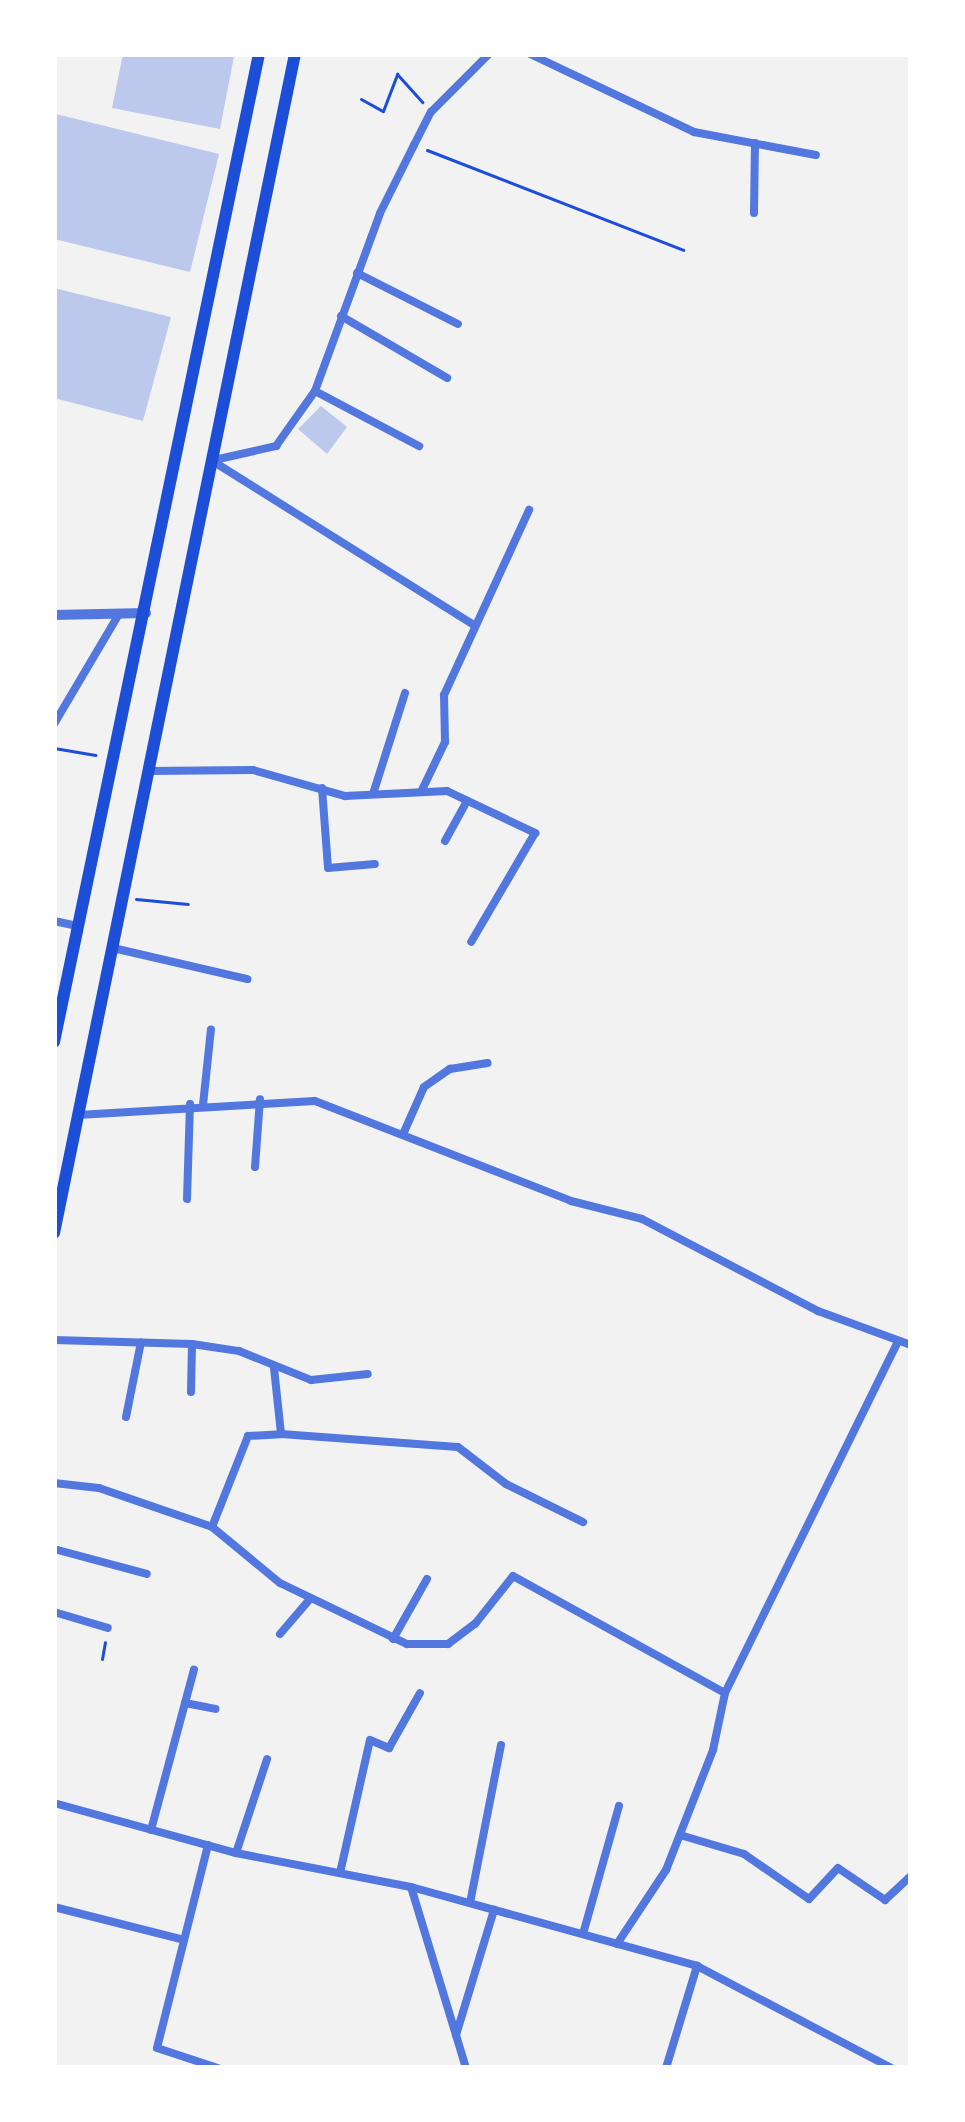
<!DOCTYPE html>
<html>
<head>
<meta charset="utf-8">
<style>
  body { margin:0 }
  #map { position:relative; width:965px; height:2122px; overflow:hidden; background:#f2f2f2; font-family:"DM Sans",sans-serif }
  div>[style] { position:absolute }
  .building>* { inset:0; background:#bdc9ec }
  .path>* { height:3px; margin:-1.5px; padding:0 1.5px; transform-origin:1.5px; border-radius:1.5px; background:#1d4ed8 }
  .minor>* { height:8px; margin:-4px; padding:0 4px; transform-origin:4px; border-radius:4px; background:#5277de }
  .tertiary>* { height:10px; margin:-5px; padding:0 5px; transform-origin:5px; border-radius:5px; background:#5277de }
  .secondary>* { height:12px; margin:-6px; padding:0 6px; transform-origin:6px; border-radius:6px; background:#1d4ed8 }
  span { translate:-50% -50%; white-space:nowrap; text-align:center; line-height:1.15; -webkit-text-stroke:12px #fff; paint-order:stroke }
  .frame { position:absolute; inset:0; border:57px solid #fff; pointer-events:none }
</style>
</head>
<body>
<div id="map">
  <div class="building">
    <div style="clip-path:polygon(123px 54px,234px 56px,220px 129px,112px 108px)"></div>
    <div style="clip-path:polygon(56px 114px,219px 154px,190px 272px,54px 239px)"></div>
    <div style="clip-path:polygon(54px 288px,171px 317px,143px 421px,54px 398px)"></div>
    <div style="clip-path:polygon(321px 406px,347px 427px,327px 454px,298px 429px)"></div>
  </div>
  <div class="path">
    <div style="left:361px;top:99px;width:25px;rotate:29deg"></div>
    <div style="left:383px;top:111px;width:40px;rotate:-69deg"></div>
    <div style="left:397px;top:74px;width:38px;rotate:48deg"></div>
    <div style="left:427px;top:150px;width:275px;rotate:21.3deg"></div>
    <div style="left:54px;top:748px;width:42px;rotate:9.7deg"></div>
    <div style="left:136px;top:899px;width:52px;rotate:5.5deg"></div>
    <div style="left:102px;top:1659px;width:17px;rotate:-80deg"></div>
  </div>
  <div class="minor">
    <div style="left:530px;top:54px;width:182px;rotate:25.4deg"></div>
    <div style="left:694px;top:132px;width:124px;rotate:10.7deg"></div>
    <div style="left:754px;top:213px;width:70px;rotate:-89.2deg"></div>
    <div style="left:357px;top:273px;width:113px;rotate:26.8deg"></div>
    <div style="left:341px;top:316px;width:123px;rotate:30.3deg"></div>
    <div style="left:315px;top:391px;width:118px;rotate:27.9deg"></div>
    <div style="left:214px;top:460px;width:64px;rotate:-12.7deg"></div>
    <div style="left:276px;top:446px;width:67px;rotate:-54.7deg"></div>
    <div style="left:315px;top:391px;width:189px;rotate:-69.9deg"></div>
    <div style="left:380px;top:213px;width:76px;rotate:-63.4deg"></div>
    <div style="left:414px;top:145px;width:37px;rotate:-63deg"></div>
    <div style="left:431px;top:112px;width:82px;rotate:-45deg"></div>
    <div style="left:214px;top:462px;width:308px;rotate:32.1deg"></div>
    <div style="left:54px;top:724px;width:128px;rotate:-59.4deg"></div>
    <div style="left:149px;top:771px;width:104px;rotate:-0.6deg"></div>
    <div style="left:253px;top:770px;width:96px;rotate:15.8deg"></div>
    <div style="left:345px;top:796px;width:102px;rotate:-2.8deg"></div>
    <div style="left:447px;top:791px;width:98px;rotate:25.5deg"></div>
    <div style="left:535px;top:833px;width:126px;rotate:120.4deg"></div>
    <div style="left:322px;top:788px;width:80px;rotate:85.7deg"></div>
    <div style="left:328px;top:868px;width:47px;rotate:-4.9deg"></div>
    <div style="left:422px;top:790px;width:53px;rotate:-64.4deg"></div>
    <div style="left:445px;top:742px;width:47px;rotate:-91.2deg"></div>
    <div style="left:444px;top:695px;width:204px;rotate:-65.3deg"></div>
    <div style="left:373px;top:794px;width:106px;rotate:-72.4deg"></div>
    <div style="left:445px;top:841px;width:46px;rotate:-61.2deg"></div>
    <div style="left:54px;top:921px;width:24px;rotate:12deg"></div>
    <div style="left:113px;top:948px;width:138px;rotate:13deg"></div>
    <div style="left:203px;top:1105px;width:76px;rotate:-84deg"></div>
    <div style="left:78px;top:1115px;width:237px;rotate:-3.4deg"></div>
    <div style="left:315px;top:1101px;width:275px;rotate:21.3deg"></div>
    <div style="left:571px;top:1201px;width:73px;rotate:14.2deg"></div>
    <div style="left:642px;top:1219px;width:199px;rotate:27.6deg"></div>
    <div style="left:818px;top:1311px;width:99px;rotate:20.1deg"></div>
    <div style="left:404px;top:1132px;width:49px;rotate:-66deg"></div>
    <div style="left:424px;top:1087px;width:32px;rotate:-35deg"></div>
    <div style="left:450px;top:1069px;width:38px;rotate:-9deg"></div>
    <div style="left:255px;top:1167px;width:68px;rotate:-85.8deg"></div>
    <div style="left:187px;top:1199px;width:95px;rotate:-88.2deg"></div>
    <div style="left:54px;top:1340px;width:138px;rotate:1.7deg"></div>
    <div style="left:192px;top:1344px;width:48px;rotate:8.5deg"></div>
    <div style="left:239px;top:1351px;width:78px;rotate:21.9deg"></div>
    <div style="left:311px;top:1380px;width:57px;rotate:-6deg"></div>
    <div style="left:274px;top:1368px;width:66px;rotate:83.9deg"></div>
    <div style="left:191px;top:1392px;width:48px;rotate:-88.8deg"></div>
    <div style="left:126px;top:1417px;width:76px;rotate:-78.7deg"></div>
    <div style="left:54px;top:1483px;width:45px;rotate:6.3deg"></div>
    <div style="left:99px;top:1488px;width:120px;rotate:19deg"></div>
    <div style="left:212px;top:1527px;width:88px;rotate:39.5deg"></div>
    <div style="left:280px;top:1583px;width:141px;rotate:25.7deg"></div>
    <div style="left:407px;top:1644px;width:41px"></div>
    <div style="left:448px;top:1644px;width:34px;rotate:-37deg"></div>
    <div style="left:475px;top:1624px;width:61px;rotate:-51.6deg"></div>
    <div style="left:513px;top:1576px;width:242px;rotate:28.9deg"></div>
    <div style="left:212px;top:1527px;width:98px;rotate:-68.4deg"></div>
    <div style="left:248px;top:1436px;width:33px;rotate:-3deg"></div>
    <div style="left:281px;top:1434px;width:177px;rotate:4.2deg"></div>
    <div style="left:458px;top:1447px;width:61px;rotate:37.6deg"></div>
    <div style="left:506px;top:1484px;width:86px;rotate:26.3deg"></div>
    <div style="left:54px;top:1549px;width:96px;rotate:15deg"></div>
    <div style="left:54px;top:1612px;width:56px;rotate:16.5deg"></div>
    <div style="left:280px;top:1634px;width:45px;rotate:-49.5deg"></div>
    <div style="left:393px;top:1639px;width:69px;rotate:-60.5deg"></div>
    <div style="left:185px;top:1703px;width:31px;rotate:11deg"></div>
    <div style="left:54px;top:1803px;width:189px;rotate:15.4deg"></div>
    <div style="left:236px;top:1853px;width:178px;rotate:11deg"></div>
    <div style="left:411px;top:1887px;width:297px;rotate:15.4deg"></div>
    <div style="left:697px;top:1966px;width:219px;rotate:27.7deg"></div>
    <div style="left:151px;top:1830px;width:166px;rotate:-75deg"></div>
    <div style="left:680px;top:1835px;width:67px;rotate:16.5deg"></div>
    <div style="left:744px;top:1854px;width:79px;rotate:34.7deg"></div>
    <div style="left:809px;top:1899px;width:42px;rotate:-46.9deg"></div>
    <div style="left:838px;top:1868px;width:57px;rotate:34.2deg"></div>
    <div style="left:885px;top:1900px;width:35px;rotate:-43deg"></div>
    <div style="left:208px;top:1845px;width:209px;rotate:104.1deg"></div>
    <div style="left:157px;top:2048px;width:64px;rotate:18.2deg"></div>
    <div style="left:236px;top:1853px;width:99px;rotate:-71.7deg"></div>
    <div style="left:340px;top:1873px;width:136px;rotate:-77.3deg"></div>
    <div style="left:370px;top:1740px;width:21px;rotate:23deg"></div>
    <div style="left:389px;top:1748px;width:63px;rotate:-60.6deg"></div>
    <div style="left:411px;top:1887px;width:189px;rotate:73.1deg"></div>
    <div style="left:470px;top:1903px;width:161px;rotate:-78.9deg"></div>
    <div style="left:54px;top:1907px;width:134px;rotate:14.2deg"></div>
    <div style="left:583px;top:1934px;width:133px;rotate:-74.3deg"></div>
    <div style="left:617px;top:1944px;width:89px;rotate:-56.5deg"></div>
    <div style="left:666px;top:1870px;width:129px;rotate:-68.6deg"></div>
    <div style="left:713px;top:1750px;width:58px;rotate:-78.1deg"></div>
    <div style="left:725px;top:1693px;width:390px;rotate:-63.8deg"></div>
    <div style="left:456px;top:2035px;width:131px;rotate:-73.1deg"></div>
    <div style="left:666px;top:2068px;width:107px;rotate:-73.1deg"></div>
  </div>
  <div class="tertiary">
    <div style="left:54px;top:615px;width:92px;rotate:-1.2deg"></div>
  </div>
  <div class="secondary">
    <div style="left:54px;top:1042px;width:1009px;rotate:-78.28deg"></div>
    <div style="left:54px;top:1233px;width:1203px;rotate:-78.45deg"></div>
  </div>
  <div class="frame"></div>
</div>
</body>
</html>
